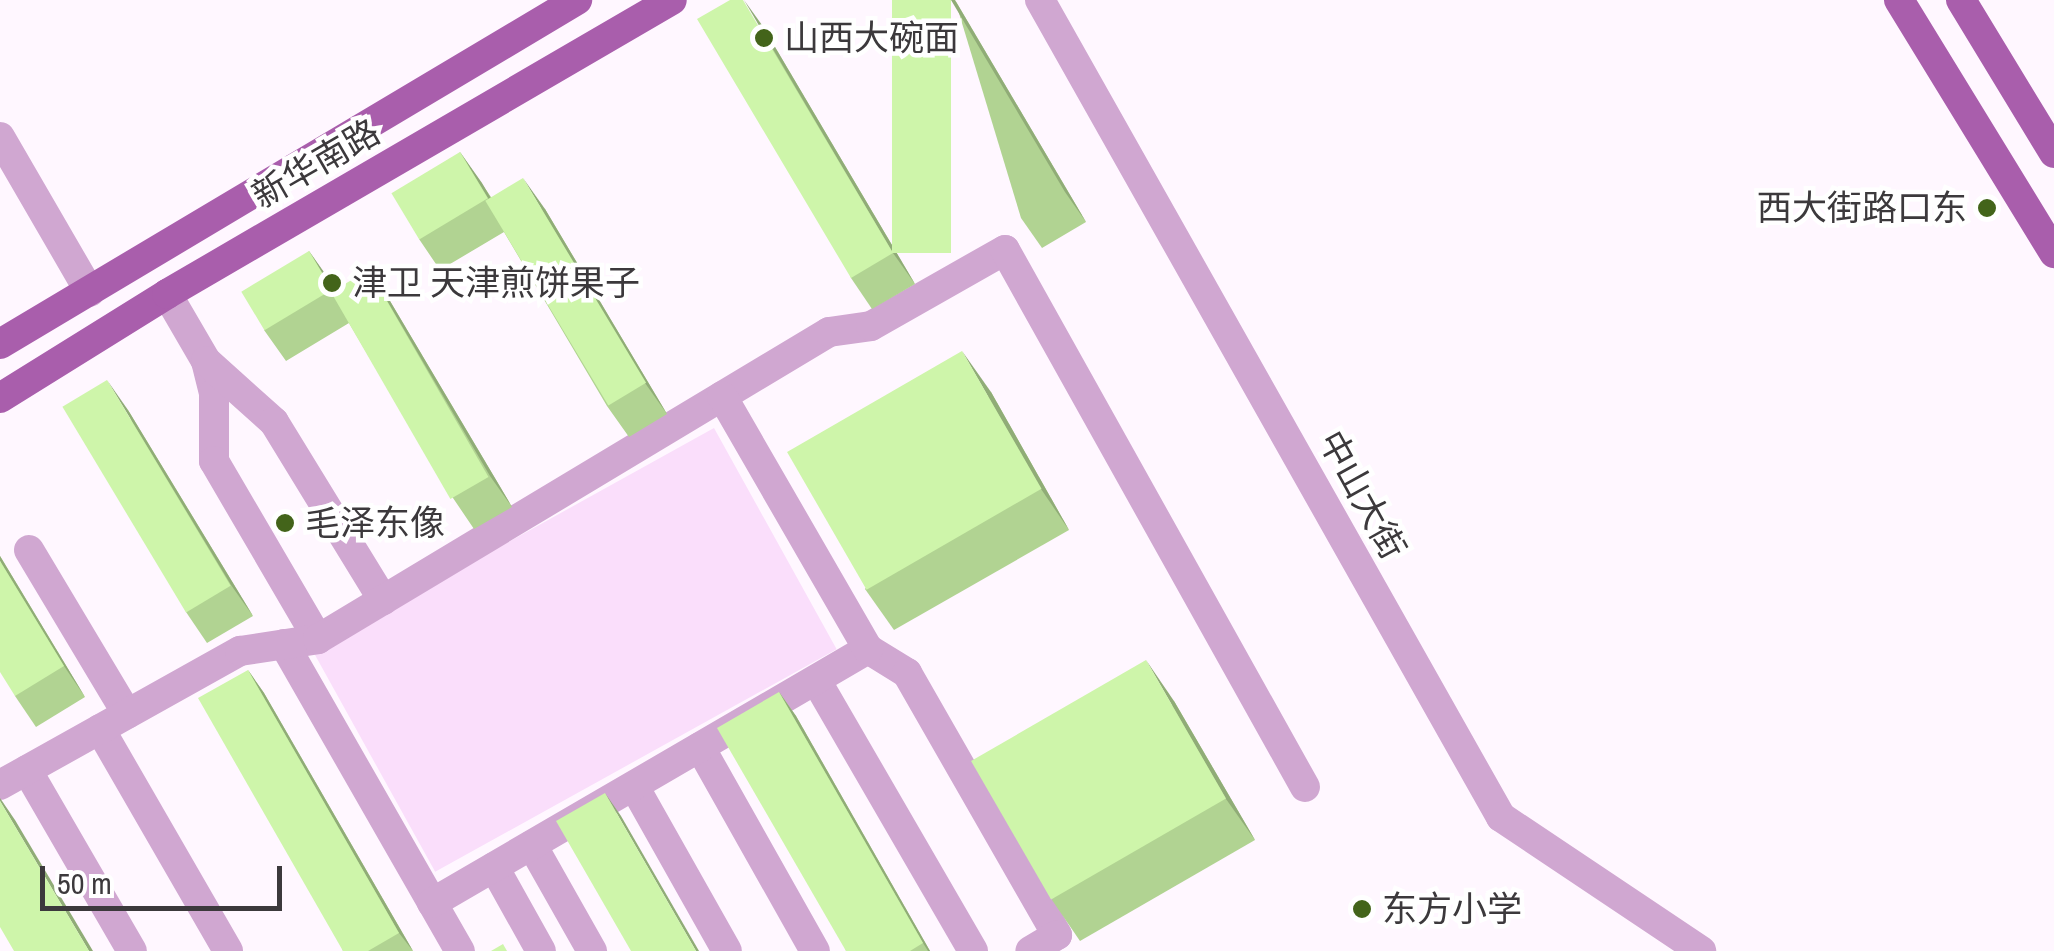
<!DOCTYPE html>
<html>
<head>
<meta charset="utf-8">
<style>
  body { margin:0 }
  #map { position:relative; width:2054px; height:951px; overflow:hidden; background:#fff7ff; font-family:"Archivo Narrow","Noto Sans SC",sans-serif }
  div>[style] { position:absolute }
  .green>* { inset:0; background:#fadefb; transform-origin:0 0 }
  .minor>* { height:30px; margin:-15px; padding:0 15px; transform-origin:15px; border-radius:15px; background:#d0a7d1 }
  .major>* { height:30px; margin:-15px; padding:0 15px; transform-origin:15px; border-radius:15px; background:#a95eac }
  .wall>* { inset:0; background:#b1d392 }
  .shaded-wall>* { inset:0; background:#90ac77 }
  .building>* { inset:0; background:#cef5aa; transform-origin:0 0 }
  .dots>* { width:28px; height:28px; translate:-50% -50%; box-sizing:border-box; border:5px solid #fff; border-radius:50% }
  span { translate:-50% -50%; white-space:nowrap; text-align:center; line-height:1.15; -webkit-text-stroke:9px #fff; paint-order:stroke }
  .poi-label { font-size:35px; color:#3c393c }
  .left { translate:0 -50%; text-align:left }
  .right { translate:-100% -50%; text-align:right }
  .street-label { font-size:35px; color:#3c393c }
  .scale { position:absolute; left:40px; top:866px; width:242px; height:45px; box-sizing:border-box; border:5px solid #3c393c; border-top:0; padding-left:12px; font-size:30px; line-height:35px; white-space:nowrap; color:#3c393c; -webkit-text-stroke:8px #fff; paint-order:stroke }
</style>
</head>
<body>
<div id="map">
  <div class="green">
    <div style="left:714px;top:428px;width:253px;height:459px;rotate:61deg"></div>
  </div>
  <div class="minor">
    <div style="left:1040px;top:0;width:938px;rotate:60.57deg"></div>
    <div style="left:1501px;top:817px;width:241px;rotate:33.8deg"></div>
    <div style="left:0;top:137px;width:179px;rotate:59.9deg"></div>
    <div style="left:167px;top:294px;width:78px;rotate:59.8deg"></div>
    <div style="left:206px;top:361px;width:33px;rotate:76deg"></div>
    <div style="left:214px;top:393px;width:68px;rotate:90deg"></div>
    <div style="left:214px;top:461px;width:206px;rotate:59.7deg"></div>
    <div style="left:206px;top:361px;width:91px;rotate:41.9deg"></div>
    <div style="left:274px;top:422px;width:209px;rotate:58.5deg"></div>
    <div style="left:29px;top:550px;width:191px;rotate:59.1deg"></div>
    <div style="left:284px;top:644px;width:354px;rotate:60.2deg"></div>
    <div style="left:868px;top:649px;width:46px;rotate:31.6deg"></div>
    <div style="left:907px;top:673px;width:302px;rotate:60.2deg"></div>
    <div style="left:1057px;top:935px;width:31px;rotate:149deg"></div>
    <div style="left:816px;top:680px;width:313px;rotate:59.9deg"></div>
    <div style="left:100px;top:729px;width:256px;rotate:60deg"></div>
    <div style="left:700px;top:747px;width:234px;rotate:60.6deg"></div>
    <div style="left:27px;top:770px;width:209px;rotate:59.9deg"></div>
    <div style="left:0;top:785px;width:275px;rotate:-29.2deg"></div>
    <div style="left:240px;top:651px;width:79px;rotate:-8.7deg"></div>
    <div style="left:318px;top:639px;width:596px;rotate:-31deg"></div>
    <div style="left:829px;top:332px;width:42px;rotate:-8.1deg"></div>
    <div style="left:871px;top:326px;width:154px;rotate:-29.6deg"></div>
    <div style="left:1005px;top:250px;width:615px;rotate:60.81deg"></div>
    <div style="left:634px;top:786px;width:189px;rotate:60.6deg"></div>
    <div style="left:532px;top:845px;width:122px;rotate:60.5deg"></div>
    <div style="left:494px;top:867px;width:96px;rotate:60.8deg"></div>
    <div style="left:432px;top:903px;width:505px;rotate:-30.22deg"></div>
    <div style="left:868px;top:649px;width:292px;rotate:-120deg"></div>
  </div>
  <div class="major">
    <div style="left:1899px;top:0;width:297px;rotate:58.5deg"></div>
    <div style="left:1961px;top:0;width:179px;rotate:58.7deg"></div>
    <div style="left:0;top:344px;width:672px;rotate:-30.8deg"></div>
    <div style="left:0;top:398px;width:197px;rotate:-31.9deg"></div>
    <div style="left:167px;top:294px;width:584px;rotate:-30.21deg"></div>
  </div>
  <div class="wall">
    <div style="clip-path:polygon(955px 0,1086px 222px,1042px 248px,1021px 218px)"></div>
    <div style="clip-path:polygon(762px 25px,915px 284px,872px 309px,851px 278px)"></div>
    <div style="clip-path:polygon(460px 152px,491px 197px,545px 209px,667px 414px,629px 437px,607px 406px,504px 232px,440px 270px,419px 239px)"></div>
    <div style="clip-path:polygon(309px 251px,335px 289px,390px 301px,512px 507px,474px 529px,453px 498px,349px 323px,286px 361px,264px 330px)"></div>
    <div style="clip-path:polygon(991px 392px,1069px 530px,894px 630px,865px 589px)"></div>
    <div style="clip-path:polygon(128px 410px,253px 616px,207px 643px,186px 612px)"></div>
    <div style="clip-path:polygon(0 556px,85px 697px,36px 727px,15px 696px)"></div>
    <div style="clip-path:polygon(248px 670px,264px 693px,413px 951px,343px 951px)"></div>
    <div style="clip-path:polygon(779px 692px,796px 716px,930px 951px,846px 951px)"></div>
    <div style="clip-path:polygon(1174px 701px,1255px 840px,1080px 941px,1052px 900px)"></div>
  </div>
  <div class="shaded-wall">
    <div style="clip-path:polygon(744px 0,762px 25px,915px 284px,893px 253px)"></div>
    <div style="clip-path:polygon(951px 0,955px 0,1086px 222px,1065px 192px)"></div>
    <div style="clip-path:polygon(460px 152px,482px 183px,509px 229px,488px 198px)"></div>
    <div style="clip-path:polygon(523px 178px,545px 209px,667px 414px,645px 383px)"></div>
    <div style="clip-path:polygon(309px 251px,331px 282px,354px 321px,332px 290px)"></div>
    <div style="clip-path:polygon(369px 270px,390px 301px,512px 507px,490px 476px)"></div>
    <div style="clip-path:polygon(962px 351px,991px 392px,1069px 530px,1041px 489px)"></div>
    <div style="clip-path:polygon(107px 380px,128px 410px,253px 616px,231px 585px)"></div>
    <div style="clip-path:polygon(0 556px,85px 697px,64px 666px,0 561px)"></div>
    <div style="clip-path:polygon(1146px 660px,1174px 701px,1255px 840px,1226px 799px)"></div>
    <div style="clip-path:polygon(248px 670px,264px 693px,413px 951px,399px 933px)"></div>
    <div style="clip-path:polygon(779px 692px,796px 716px,930px 951px,928px 951px,923px 943px)"></div>
    <div style="clip-path:polygon(605px 793px,621px 816px,699px 951px,696px 951px)"></div>
    <div style="clip-path:polygon(0 798px,15px 820px,93px 951px,89px 951px,0 801px)"></div>
  </div>
  <div class="building">
    <div style="clip-path:polygon(730px 0,743px 0,893px 253px,851px 278px,697px 19px)"></div>
    <div style="left:892px;top:0;width:59px;height:253px"></div>
    <div style="left:460px;top:152px;width:54px;height:80px;rotate:59deg"></div>
    <div style="left:523px;top:178px;width:239px;height:44px;rotate:59deg"></div>
    <div style="left:309px;top:251px;width:45px;height:79px;rotate:59deg"></div>
    <div style="left:369px;top:270px;width:239px;height:44px;rotate:60deg"></div>
    <div style="left:962px;top:351px;width:159px;height:202px;rotate:60deg"></div>
    <div style="left:107px;top:380px;width:240px;height:52px;rotate:59deg"></div>
    <div style="clip-path:polygon(0 561px,64px 666px,15px 696px,0 672px)"></div>
    <div style="left:1146px;top:660px;width:160px;height:202px;rotate:60deg"></div>
    <div style="clip-path:polygon(248px 670px,399px 933px,368px 951px,343px 951px,198px 698px)"></div>
    <div style="clip-path:polygon(779px 692px,923px 943px,910px 951px,846px 951px,717px 728px)"></div>
    <div style="clip-path:polygon(605px 793px,696px 951px,631px 951px,556px 821px)"></div>
    <div style="clip-path:polygon(0 801px,89px 951px,14px 951px,0 927px)"></div>
    <div style="clip-path:polygon(503px 944px,507px 951px,491px 951px)"></div>
  </div>
  <div class="dots">
    <div style="left:764px;top:38px;background:#43641a"></div>
    <div style="left:1987px;top:208px;background:#43641a"></div>
    <div style="left:332px;top:283px;background:#43641a"></div>
    <div style="left:285px;top:523px;background:#43641a"></div>
    <div style="left:1362px;top:909px;background:#43641a"></div>
  </div>
  <div class="poi-label">
    <span class="left" style="left:784px;top:38px">山西大碗面</span>
    <span class="right" style="left:1967px;top:208px">西大街路口东</span>
    <span class="left" style="left:352px;top:283px">津卫 天津煎饼果子</span>
    <span class="left" style="left:305px;top:523px">毛泽东像</span>
    <span class="left" style="left:1382px;top:909px">东方小学</span>
  </div>
  <div class="street-label">
    <span style="left:316px;top:164px;rotate:-30deg">新华南路</span>
    <span style="left:1362px;top:495px;rotate:61deg">中山大街</span>
  </div>
  <div class="scale">50 m</div>
</div>
</body>
</html>
